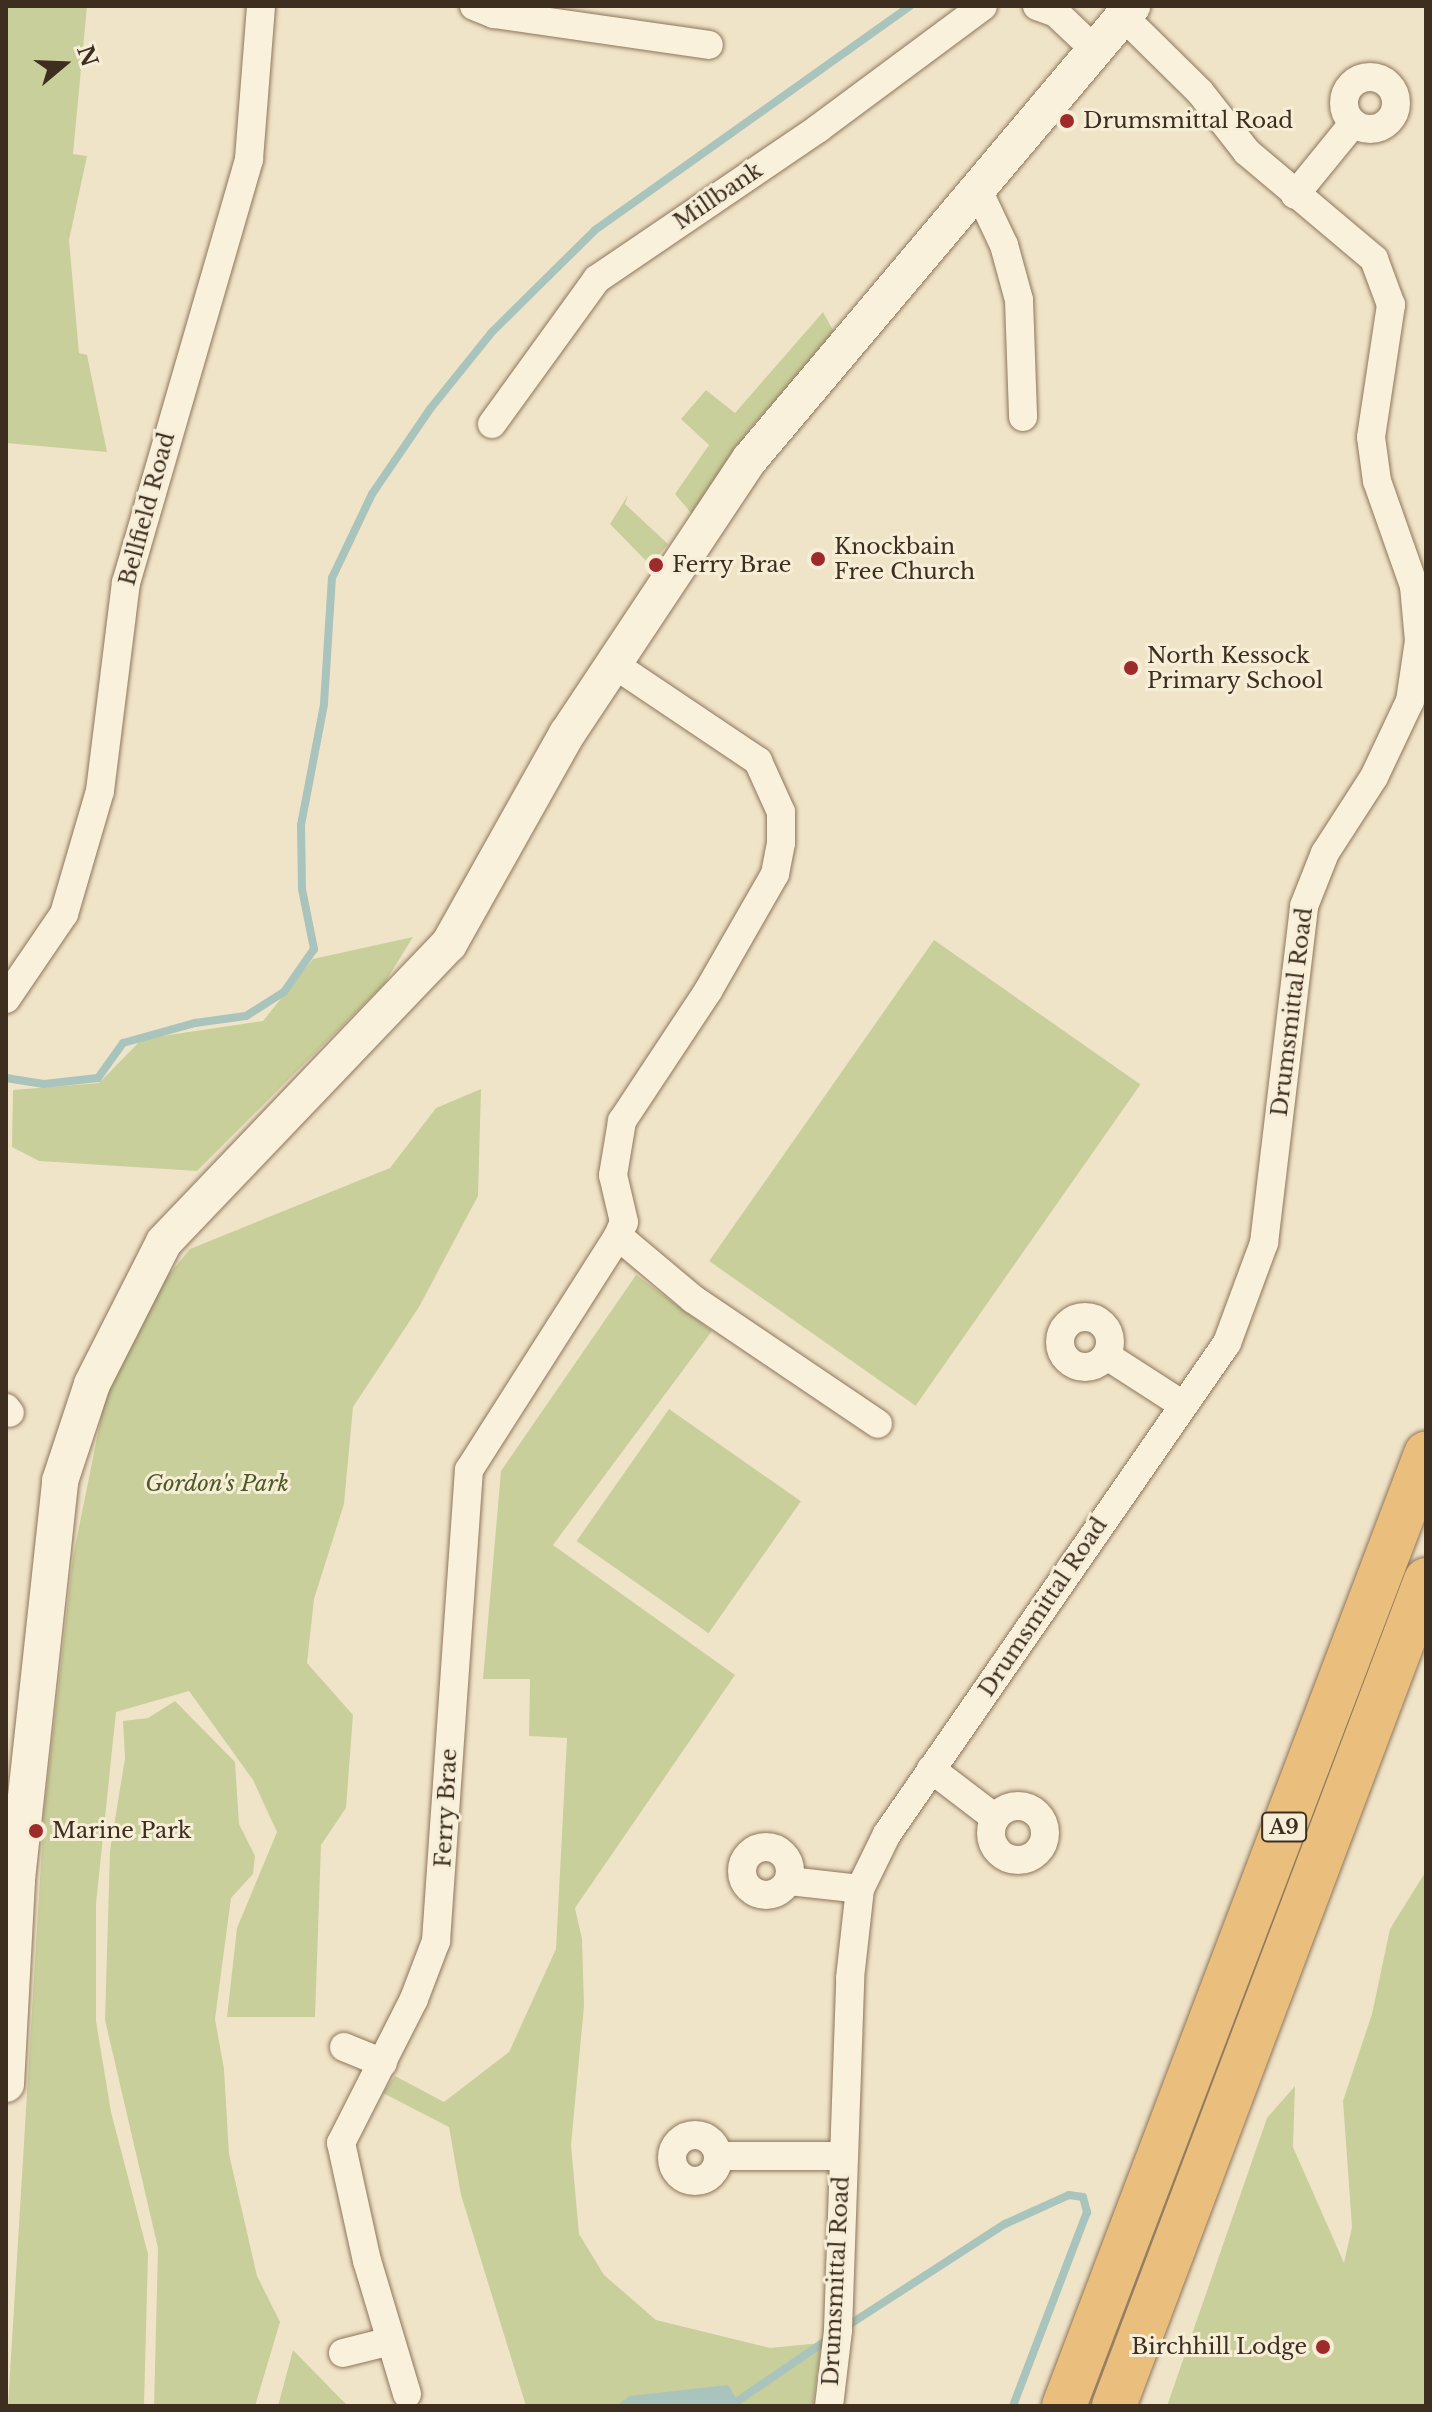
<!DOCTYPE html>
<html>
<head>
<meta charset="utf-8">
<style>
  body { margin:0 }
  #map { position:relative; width:1432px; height:2412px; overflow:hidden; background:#f0e4c8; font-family:"Libre Baskerville",serif }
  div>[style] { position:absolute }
  .green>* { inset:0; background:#c9cf9b; transform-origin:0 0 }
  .water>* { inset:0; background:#a9c4bc }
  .stream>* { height:8px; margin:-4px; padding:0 4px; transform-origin:4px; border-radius:4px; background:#a9c4bc }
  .roads { filter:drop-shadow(0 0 2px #8d765c) drop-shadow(0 0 2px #8d765c) }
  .minor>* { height:28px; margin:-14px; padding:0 14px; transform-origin:14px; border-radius:14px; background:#faf1dc }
  .minor>.ring { margin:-14px; padding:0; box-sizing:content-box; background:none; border:28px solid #faf1dc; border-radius:50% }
  .tertiary>* { height:36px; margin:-18px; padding:0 18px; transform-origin:18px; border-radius:18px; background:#faf1dc }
  .trunk>* { height:44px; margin:-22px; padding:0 22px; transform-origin:22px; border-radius:22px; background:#eabe7c }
  .dots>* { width:22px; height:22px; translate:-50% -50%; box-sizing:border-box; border:4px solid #f7eed8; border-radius:50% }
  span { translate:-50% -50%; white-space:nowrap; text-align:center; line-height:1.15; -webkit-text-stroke:6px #f7eed8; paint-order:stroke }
  .shield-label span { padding:2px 6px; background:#f7eed8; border:2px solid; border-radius:6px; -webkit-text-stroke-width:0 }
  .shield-label { font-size:20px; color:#3d2e20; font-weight:700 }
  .poi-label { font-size:22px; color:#3d2e20 }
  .left { translate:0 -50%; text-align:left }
  .right { translate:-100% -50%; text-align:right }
  .street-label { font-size:22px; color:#3d2e20 }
  .park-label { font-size:22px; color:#4d5a26; font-style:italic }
  .frame { position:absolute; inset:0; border:8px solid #3d2e20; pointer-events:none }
  .north { position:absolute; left:24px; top:24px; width:80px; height:80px; -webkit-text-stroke:6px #f7eed8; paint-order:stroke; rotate:71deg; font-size:22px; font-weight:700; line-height:32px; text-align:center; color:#3d2e20 }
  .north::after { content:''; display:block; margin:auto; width:28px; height:36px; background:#3d2e20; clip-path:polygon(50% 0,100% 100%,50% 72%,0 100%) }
</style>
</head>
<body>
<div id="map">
  <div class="green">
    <div style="clip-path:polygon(6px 6px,87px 6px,73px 154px,87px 156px,69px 240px,79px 353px,87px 355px,107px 452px,6px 443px)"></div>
    <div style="clip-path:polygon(823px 312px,835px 334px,750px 429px,692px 514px,675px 494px,709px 445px,681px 419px,706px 390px,735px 413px)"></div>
    <div style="clip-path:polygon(628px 495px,625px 504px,668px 544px,650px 565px,610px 524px)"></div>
    <div style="clip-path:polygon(413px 937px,384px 984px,197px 1171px,39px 1161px,12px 1147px,13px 1090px,99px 1083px,142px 1039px,263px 1021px,313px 959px)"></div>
    <div style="left:934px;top:940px;width:252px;height:392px;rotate:35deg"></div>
    <div style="clip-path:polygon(481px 1089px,478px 1196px,419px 1307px,353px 1407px,344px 1504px,314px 1599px,307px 1663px,353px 1715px,346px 1808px,321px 1845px,315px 2017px,227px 2017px,237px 1928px,277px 1832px,253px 1780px,189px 1691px,116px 1712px,96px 1904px,96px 2021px,111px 2112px,148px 2254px,144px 2406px,8px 2406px,44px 1813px,73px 1557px,105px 1398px,139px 1311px,190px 1249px,390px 1168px,436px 1108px)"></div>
    <div style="clip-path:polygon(636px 1275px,712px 1331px,553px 1545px,735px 1675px,575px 1908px,582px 1939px,584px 2006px,571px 2145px,579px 2234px,604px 2275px,656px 2320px,770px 2348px,821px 2343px,813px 2406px,526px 2406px,461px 2195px,449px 2127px,383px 2093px,395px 2076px,444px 2102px,509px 2052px,556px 1949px,567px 1738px,529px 1736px,530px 1679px,483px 1679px,501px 1471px)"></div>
    <div style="left:669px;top:1409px;width:161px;height:161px;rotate:35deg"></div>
    <div style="clip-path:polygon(175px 1701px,235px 1762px,239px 1824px,255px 1856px,253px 1874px,231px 1898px,215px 2019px,224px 2069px,229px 2154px,257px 2276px,280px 2322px,255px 2406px,154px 2406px,158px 2248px,105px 2020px,110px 1851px,125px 1758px,123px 1721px,148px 1718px)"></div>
    <div style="clip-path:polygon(1426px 1871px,1426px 2406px,1167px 2406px,1267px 2118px,1295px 2086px,1293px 2147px,1344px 2263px,1352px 2227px,1343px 2101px,1372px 2014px,1390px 1929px)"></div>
    <div style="clip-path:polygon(293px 2350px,334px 2392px,348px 2406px,278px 2406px)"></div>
  </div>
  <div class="water">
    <div style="clip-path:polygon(728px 2385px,741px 2406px,617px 2405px,630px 2396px)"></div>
  </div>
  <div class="stream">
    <div style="left:6px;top:1078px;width:38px;rotate:9deg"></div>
    <div style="left:44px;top:1084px;width:54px;rotate:-6.3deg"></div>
    <div style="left:98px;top:1078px;width:43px;rotate:-54.5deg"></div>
    <div style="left:123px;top:1043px;width:75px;rotate:-15.5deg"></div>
    <div style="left:195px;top:1023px;width:51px;rotate:-7.8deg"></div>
    <div style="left:246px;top:1016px;width:45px;rotate:-32.3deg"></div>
    <div style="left:284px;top:992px;width:52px;rotate:-55.1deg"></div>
    <div style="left:314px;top:949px;width:61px;rotate:-101.3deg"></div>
    <div style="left:302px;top:889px;width:64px;rotate:-90.9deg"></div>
    <div style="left:301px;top:825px;width:123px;rotate:-79.2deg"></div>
    <div style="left:324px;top:704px;width:126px;rotate:-86.4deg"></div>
    <div style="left:332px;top:578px;width:93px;rotate:-64.5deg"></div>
    <div style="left:372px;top:494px;width:103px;rotate:-55.7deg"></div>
    <div style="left:430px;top:409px;width:97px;rotate:-51.2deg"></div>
    <div style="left:491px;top:333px;width:146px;rotate:-44.7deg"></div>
    <div style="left:595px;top:230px;width:387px;rotate:-35.4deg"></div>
    <div style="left:844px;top:2328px;width:192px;rotate:-32.9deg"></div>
    <div style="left:1005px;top:2224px;width:70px;rotate:-24.4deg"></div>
    <div style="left:1069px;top:2195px;width:14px;rotate:8deg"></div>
    <div style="left:1083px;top:2197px;width:16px;rotate:75deg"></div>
    <div style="left:1087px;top:2212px;width:208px;rotate:110.9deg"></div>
    <div style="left:739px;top:2400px;width:110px;rotate:-34.3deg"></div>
  </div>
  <div class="roads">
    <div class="minor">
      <div style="left:474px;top:6px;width:22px;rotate:22deg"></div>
      <div style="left:494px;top:14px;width:217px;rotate:8.2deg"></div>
      <div style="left:1037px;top:6px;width:20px;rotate:20deg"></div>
      <div style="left:1056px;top:13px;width:55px;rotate:43.5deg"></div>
      <div class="ring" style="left:1344px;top:77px;width:24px;height:24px"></div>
      <div style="left:977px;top:188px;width:63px;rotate:64.7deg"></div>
      <div style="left:1004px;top:245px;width:57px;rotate:74.7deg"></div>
      <div style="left:1019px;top:300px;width:117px;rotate:88deg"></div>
      <div style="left:1295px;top:195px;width:92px;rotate:-50.8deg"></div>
      <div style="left:492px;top:424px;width:179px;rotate:-54.1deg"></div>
      <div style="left:597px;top:279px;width:268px;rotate:-34.2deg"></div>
      <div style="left:819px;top:128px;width:204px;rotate:-36.6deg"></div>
      <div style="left:6px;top:999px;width:103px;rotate:-55.7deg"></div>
      <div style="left:64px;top:914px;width:128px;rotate:-73.7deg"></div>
      <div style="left:100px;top:791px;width:210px;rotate:-82.9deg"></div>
      <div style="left:126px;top:583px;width:441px;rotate:-73.8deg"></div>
      <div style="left:249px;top:159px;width:153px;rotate:-85.5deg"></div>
      <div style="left:618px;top:1236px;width:98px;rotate:40deg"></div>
      <div style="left:693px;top:1299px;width:223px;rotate:34deg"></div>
      <div class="ring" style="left:1060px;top:1317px;width:22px;height:22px"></div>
      <div style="left:1107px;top:1356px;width:90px;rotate:32.8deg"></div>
      <div style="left:6px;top:1408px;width:6px;rotate:51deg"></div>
      <div style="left:931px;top:1769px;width:81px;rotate:37.4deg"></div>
      <div class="ring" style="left:991px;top:1806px;width:26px;height:26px"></div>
      <div class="ring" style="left:742px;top:1847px;width:20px;height:20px"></div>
      <div style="left:789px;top:1881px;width:71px;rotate:6.4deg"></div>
      <div style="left:344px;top:2047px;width:42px;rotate:22.3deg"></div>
      <div class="ring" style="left:672px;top:2135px;width:18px;height:18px"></div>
      <div style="left:718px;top:2156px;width:124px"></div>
      <div style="left:343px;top:2353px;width:49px;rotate:-14deg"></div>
      <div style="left:407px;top:2394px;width:139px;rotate:-106.7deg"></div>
      <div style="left:367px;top:2261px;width:121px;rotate:-102.4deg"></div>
      <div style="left:341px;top:2143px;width:161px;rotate:-63.1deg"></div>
      <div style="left:414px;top:1999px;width:62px;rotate:-69.2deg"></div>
      <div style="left:436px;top:1941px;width:472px;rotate:-86deg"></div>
      <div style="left:469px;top:1470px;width:277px;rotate:-57.5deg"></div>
      <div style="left:618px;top:1236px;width:15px;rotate:-67deg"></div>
      <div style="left:624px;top:1222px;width:48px;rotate:-103.2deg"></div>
      <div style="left:613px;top:1175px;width:55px;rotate:-80.5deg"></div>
      <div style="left:622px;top:1121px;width:156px;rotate:-56.5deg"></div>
      <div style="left:708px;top:991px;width:135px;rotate:-60.2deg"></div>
      <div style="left:775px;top:874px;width:32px;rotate:-79deg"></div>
      <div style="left:781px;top:843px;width:31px;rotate:-90deg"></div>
      <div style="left:781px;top:812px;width:56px;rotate:-114.3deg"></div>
      <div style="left:758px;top:761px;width:176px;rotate:-146.1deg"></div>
      <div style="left:829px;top:2406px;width:77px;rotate:-83.2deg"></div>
      <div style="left:838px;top:2330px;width:352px;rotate:-88deg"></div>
      <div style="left:850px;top:1978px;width:90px;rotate:-83.6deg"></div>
      <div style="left:860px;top:1889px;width:61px;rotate:-63.9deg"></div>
      <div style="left:887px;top:1834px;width:597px;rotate:-55.3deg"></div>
      <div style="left:1227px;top:1343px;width:107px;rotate:-69.7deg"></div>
      <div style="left:1264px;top:1243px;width:339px;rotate:-83.2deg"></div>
      <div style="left:1304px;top:906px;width:57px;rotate:-68.4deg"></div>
      <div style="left:1325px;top:853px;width:90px;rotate:-57.2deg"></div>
      <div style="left:1374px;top:777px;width:84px;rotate:-64.7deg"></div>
      <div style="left:1410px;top:701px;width:61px;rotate:-81.5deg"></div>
      <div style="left:1419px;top:641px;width:55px;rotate:-95.2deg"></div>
      <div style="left:1414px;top:586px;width:111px;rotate:-109.4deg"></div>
      <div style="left:1377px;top:481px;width:44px;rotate:-97.8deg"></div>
      <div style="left:1371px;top:437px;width:134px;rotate:-81.4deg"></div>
      <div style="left:1391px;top:305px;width:49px;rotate:-110.3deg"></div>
      <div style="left:1374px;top:259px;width:166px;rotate:-139.9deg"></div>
      <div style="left:1247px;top:152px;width:76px;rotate:-128.1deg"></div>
      <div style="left:1200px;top:92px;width:104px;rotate:-135.4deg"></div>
    </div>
    <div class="tertiary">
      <div style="left:6px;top:2084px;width:205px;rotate:-86.9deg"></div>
      <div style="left:17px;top:1879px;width:400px;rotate:-83.8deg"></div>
      <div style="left:60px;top:1481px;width:102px;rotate:-71.7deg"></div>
      <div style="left:92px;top:1384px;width:159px;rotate:-63.1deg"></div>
      <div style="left:164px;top:1242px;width:412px;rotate:-46.3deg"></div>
      <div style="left:449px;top:944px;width:241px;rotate:-60.7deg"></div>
      <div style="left:567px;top:734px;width:330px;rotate:-56.4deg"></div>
      <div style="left:750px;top:459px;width:593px;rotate:-49.86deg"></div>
    </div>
    <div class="trunk">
      <div style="left:1064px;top:2406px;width:1019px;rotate:-69.18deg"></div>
      <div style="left:1114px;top:2406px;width:883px;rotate:-69.31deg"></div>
    </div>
  </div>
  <div class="dots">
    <div style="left:1067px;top:121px;background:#9e2a2b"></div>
    <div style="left:818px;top:559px;background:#9e2a2b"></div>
    <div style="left:656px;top:565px;background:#9e2a2b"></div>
    <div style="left:1131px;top:668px;background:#9e2a2b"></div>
    <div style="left:36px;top:1831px;background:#9e2a2b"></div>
    <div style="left:1323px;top:2347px;background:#9e2a2b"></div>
  </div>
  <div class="shield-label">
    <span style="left:1284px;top:1827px">A9</span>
  </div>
  <div class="poi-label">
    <span class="left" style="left:1083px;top:121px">Drumsmittal Road</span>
    <span class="left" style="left:834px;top:559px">Knockbain<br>Free Church</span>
    <span class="left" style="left:672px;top:565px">Ferry Brae</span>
    <span class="left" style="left:1147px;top:668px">North Kessock<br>Primary School</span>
    <span class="left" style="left:52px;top:1831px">Marine Park</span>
    <span class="right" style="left:1307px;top:2347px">Birchhill Lodge</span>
  </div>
  <div class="street-label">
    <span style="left:718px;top:196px;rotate:-34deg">Millbank</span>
    <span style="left:147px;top:509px;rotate:-75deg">Bellfield Road</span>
    <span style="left:1292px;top:1012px;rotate:-83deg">Drumsmittal Road</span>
    <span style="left:1043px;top:1607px;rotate:-56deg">Drumsmittal Road</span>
    <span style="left:446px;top:1808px;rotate:-87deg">Ferry Brae</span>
    <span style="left:836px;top:2281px;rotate:-87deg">Drumsmittal Road</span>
  </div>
  <div class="park-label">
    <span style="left:217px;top:1484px">Gordon's Park</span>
  </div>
  <div class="frame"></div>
  <div class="north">N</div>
</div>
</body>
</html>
